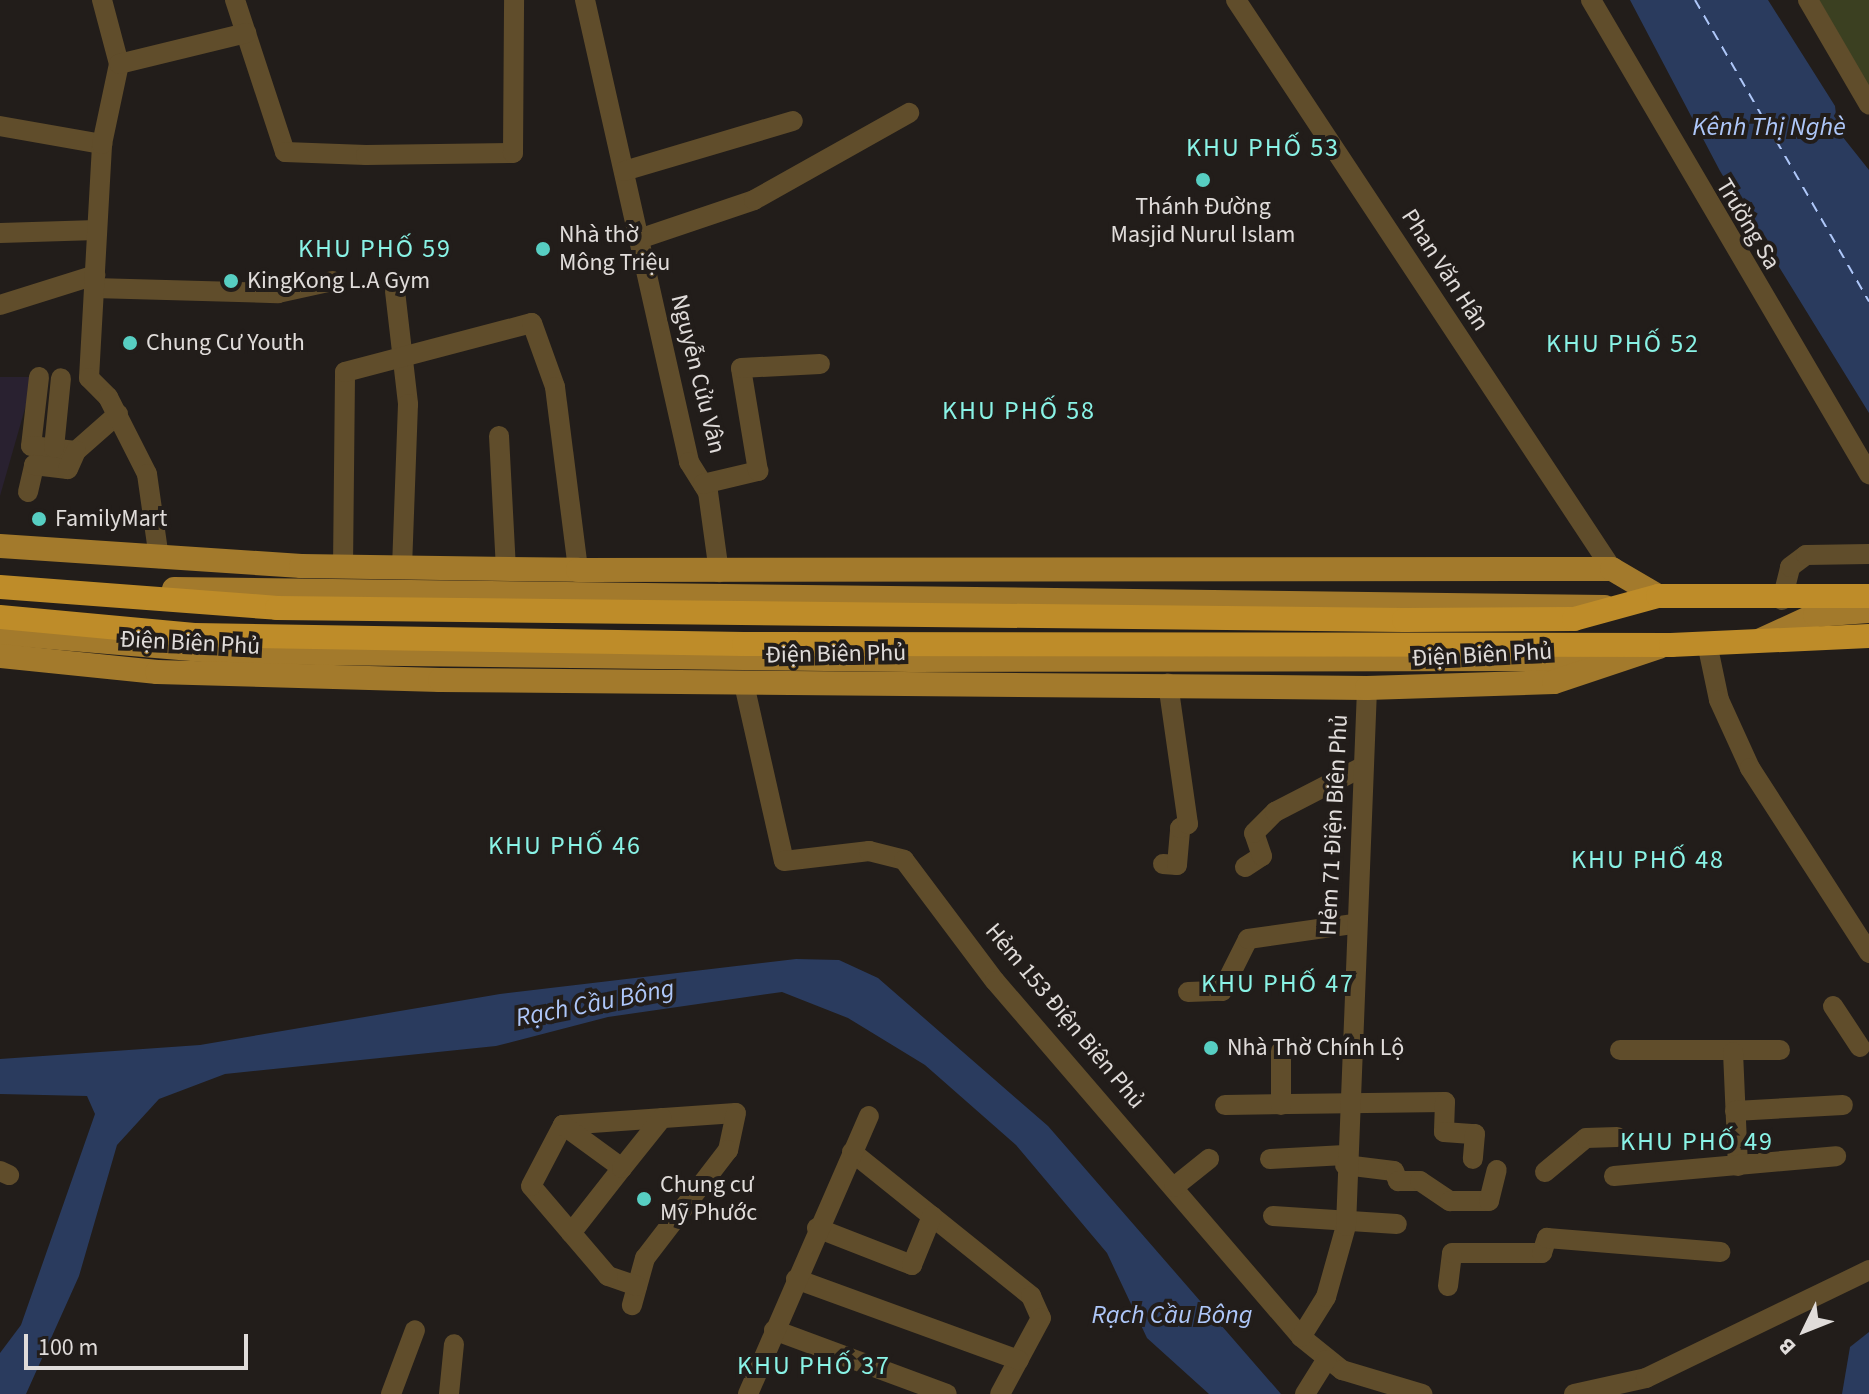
<!DOCTYPE html>
<html>
<head>
<meta charset="utf-8">
<style>
  body { margin:0 }
  #map { position:relative; width:1869px; height:1394px; overflow:hidden; background:#221d1a; font-family:"Source Sans 3",sans-serif }
  div>[style] { position:absolute }
  .education>* { inset:0; background:#292130 }
  .green>* { inset:0; background:#3b4021 }
  .water>* { inset:0; background:#2a3b5e }
  .ferry>* { height:2px; margin-top:-1px; transform-origin:0; background:repeating-linear-gradient(90deg,#aec7f9 0 10px,transparent 0 18px) }
  .minor>* { height:20px; margin:-10px; padding:0 10px; transform-origin:10px; border-radius:10px; background:#604d2b }
  .major>* { height:24px; margin:-12px; padding:0 12px; transform-origin:12px; border-radius:12px; background:#a37a2c }
  .highway>* { height:24px; margin:-12px; padding:0 12px; transform-origin:12px; border-radius:12px; background:#be8c29 }
  .dots>* { width:22px; height:22px; translate:-50% -50%; box-sizing:border-box; border:4px solid #221d1a; border-radius:50% }
  span { translate:-50% -50%; white-space:nowrap; text-align:center; line-height:1.15; -webkit-text-stroke:8px #221d1a; paint-order:stroke }
  .poi-label { font-size:24px; color:#e0dcda }
  .left { translate:0 -50%; text-align:left }
  .street-label { font-size:24px; color:#e0dcda }
  .water-label { font-size:26px; color:#aec7f9; font-style:italic }
  .neighbourhood-label { font-size:26px; color:#89f3e6; letter-spacing:2px }
  .north { position:absolute; left:1765px; top:1290px; width:80px; height:80px; -webkit-text-stroke:6px #221d1a; paint-order:stroke; rotate:227deg; font-size:22px; font-weight:700; line-height:32px; text-align:center; color:#e0dcda }
  .north::after { content:''; display:block; margin:auto; width:28px; height:36px; background:#e0dcda; clip-path:polygon(50% 0,100% 100%,50% 72%,0 100%) }
  .scale { position:absolute; left:24px; top:1334px; width:224px; height:36px; box-sizing:border-box; border:4px solid #e0dcda; border-top:0; padding-left:10px; font-size:24px; line-height:28px; white-space:nowrap; color:#e0dcda; -webkit-text-stroke:6px #221d1a; paint-order:stroke }
</style>
</head>
<body>
<div id="map">
  <div class="education">
    <div style="clip-path:polygon(0 377px,34px 377px,0 496px)"></div>
  </div>
  <div class="green">
    <div style="clip-path:polygon(1819px 0,1869px 0,1869px 87px)"></div>
  </div>
  <div class="water">
    <div style="clip-path:polygon(1630px 0,1768px 0,1835px 106px,1838px 131px,1869px 170px,1869px 413px,1720px 171px)"></div>
    <div style="clip-path:polygon(796px 959px,839px 960px,878px 978px,1048px 1126px,1281px 1394px,1209px 1394px,1147px 1338px,1107px 1253px,1016px 1145px,925px 1065px,848px 1018px,782px 992px,608px 1017px,496px 1046px,225px 1074px,159px 1099px,117px 1145px,79px 1276px,26px 1394px,0 1394px,0 1353px,21px 1325px,95px 1114px,87px 1096px,0 1094px,0 1059px,200px 1045px,500px 994px)"></div>
    <div style="clip-path:polygon(1869px 1332px,1869px 1394px,1842px 1394px,1850px 1347px)"></div>
  </div>
  <div class="ferry">
    <div style="left:1695px;top:0;width:348px;rotate:60deg"></div>
  </div>
  <div class="minor">
    <div style="left:102px;top:0;width:66px;rotate:75.1deg"></div>
    <div style="left:235px;top:0;width:160px;rotate:71.8deg"></div>
    <div style="left:285px;top:152px;width:81px;rotate:2.1deg"></div>
    <div style="left:366px;top:155px;width:147px;rotate:-0.8deg"></div>
    <div style="left:513px;top:153px;width:153px;rotate:-89.6deg"></div>
    <div style="left:585px;top:0;width:474px;rotate:77.3deg"></div>
    <div style="left:689px;top:462px;width:36px;rotate:58deg"></div>
    <div style="left:708px;top:492px;width:81px;rotate:82.2deg"></div>
    <div style="left:1236px;top:0;width:682px;rotate:56.54deg"></div>
    <div style="left:1591px;top:0;width:550px;rotate:59.61deg"></div>
    <div style="left:1808px;top:0;width:121px;rotate:59.8deg"></div>
    <div style="left:0;top:126px;width:104px;rotate:10deg"></div>
    <div style="left:624px;top:171px;width:176px;rotate:-16.5deg"></div>
    <div style="left:0;top:233px;width:97px;rotate:-1.8deg"></div>
    <div style="left:639px;top:239px;width:121px;rotate:-18.7deg"></div>
    <div style="left:754px;top:200px;width:178px;rotate:-29.3deg"></div>
    <div style="left:94px;top:288px;width:184px;rotate:1.6deg"></div>
    <div style="left:278px;top:293px;width:56px;rotate:-12.3deg"></div>
    <div style="left:395px;top:291px;width:114px;rotate:83.4deg"></div>
    <div style="left:408px;top:404px;width:164px;rotate:92.1deg"></div>
    <div style="left:0;top:305px;width:100px;rotate:-17.5deg"></div>
    <div style="left:39px;top:377px;width:69px;rotate:96.6deg"></div>
    <div style="left:31px;top:446px;width:45px;rotate:6.3deg"></div>
    <div style="left:76px;top:451px;width:56px;rotate:-41.4deg"></div>
    <div style="left:89px;top:378px;width:234px;rotate:-86.8deg"></div>
    <div style="left:102px;top:144px;width:82px;rotate:-78deg"></div>
    <div style="left:119px;top:64px;width:131px;rotate:-13.7deg"></div>
    <div style="left:89px;top:378px;width:27px;rotate:45deg"></div>
    <div style="left:108px;top:397px;width:86px;rotate:63.1deg"></div>
    <div style="left:147px;top:474px;width:85px;rotate:81.9deg"></div>
    <div style="left:499px;top:436px;width:133px;rotate:87deg"></div>
    <div style="left:54px;top:448px;width:70px;rotate:-84.3deg"></div>
    <div style="left:703px;top:484px;width:57px;rotate:-13.3deg"></div>
    <div style="left:758px;top:471px;width:104px;rotate:-99.4deg"></div>
    <div style="left:741px;top:368px;width:79px;rotate:-2.9deg"></div>
    <div style="left:28px;top:492px;width:28px;rotate:-77deg"></div>
    <div style="left:34px;top:465px;width:34px;rotate:7deg"></div>
    <div style="left:68px;top:469px;width:20px;rotate:-66deg"></div>
    <div style="left:343px;top:567px;width:195px;rotate:-89.4deg"></div>
    <div style="left:345px;top:372px;width:193px;rotate:-14.7deg"></div>
    <div style="left:532px;top:323px;width:68px;rotate:70.2deg"></div>
    <div style="left:555px;top:387px;width:184px;rotate:82.8deg"></div>
    <div style="left:1782px;top:600px;width:34px;rotate:-76deg"></div>
    <div style="left:1790px;top:567px;width:20px;rotate:-37deg"></div>
    <div style="left:1806px;top:555px;width:63px;rotate:-0.9deg"></div>
    <div style="left:1707px;top:643px;width:58px;rotate:78.1deg"></div>
    <div style="left:1719px;top:700px;width:75px;rotate:65.5deg"></div>
    <div style="left:1750px;top:768px;width:220px;rotate:57.2deg"></div>
    <div style="left:744px;top:684px;width:181px;rotate:77.3deg"></div>
    <div style="left:784px;top:861px;width:86px;rotate:-6.7deg"></div>
    <div style="left:869px;top:851px;width:36px;rotate:14deg"></div>
    <div style="left:904px;top:860px;width:151px;rotate:53.1deg"></div>
    <div style="left:995px;top:981px;width:469px;rotate:49.3deg"></div>
    <div style="left:1301px;top:1337px;width:53px;rotate:38.8deg"></div>
    <div style="left:1342px;top:1370px;width:84px;rotate:16.7deg"></div>
    <div style="left:1163px;top:864px;width:14px;rotate:4deg"></div>
    <div style="left:1177px;top:865px;width:37px;rotate:-85deg"></div>
    <div style="left:1180px;top:828px;width:9px;rotate:-27deg"></div>
    <div style="left:1188px;top:824px;width:142px;rotate:-98.1deg"></div>
    <div style="left:1245px;top:867px;width:20px;rotate:-33deg"></div>
    <div style="left:1262px;top:856px;width:24px;rotate:-109deg"></div>
    <div style="left:1254px;top:833px;width:30px;rotate:-45deg"></div>
    <div style="left:1275px;top:812px;width:98px;rotate:-27.3deg"></div>
    <div style="left:1188px;top:992px;width:34px;rotate:-2deg"></div>
    <div style="left:1222px;top:991px;width:58px;rotate:-63.4deg"></div>
    <div style="left:1248px;top:939px;width:107px;rotate:-8.1deg"></div>
    <div style="left:1833px;top:1006px;width:49px;rotate:56.6deg"></div>
    <div style="left:1620px;top:1050px;width:160px"></div>
    <div style="left:1733px;top:1052px;width:114px;rotate:87.5deg"></div>
    <div style="left:1225px;top:1105px;width:220px;rotate:-0.8deg"></div>
    <div style="left:1445px;top:1102px;width:30px;rotate:92deg"></div>
    <div style="left:1444px;top:1132px;width:31px;rotate:4deg"></div>
    <div style="left:1475px;top:1134px;width:25px;rotate:95deg"></div>
    <div style="left:1281px;top:1105px;width:54px;rotate:-90deg"></div>
    <div style="left:1735px;top:1111px;width:108px;rotate:-3.2deg"></div>
    <div style="left:563px;top:1125px;width:173px;rotate:-4deg"></div>
    <div style="left:736px;top:1113px;width:38px;rotate:102deg"></div>
    <div style="left:728px;top:1150px;width:136px;rotate:127.5deg"></div>
    <div style="left:645px;top:1258px;width:49px;rotate:105.5deg"></div>
    <div style="left:852px;top:1152px;width:230px;rotate:38.8deg"></div>
    <div style="left:1031px;top:1296px;width:24px;rotate:66deg"></div>
    <div style="left:1041px;top:1318px;width:86px;rotate:118.3deg"></div>
    <div style="left:1270px;top:1159px;width:75px;rotate:-3.1deg"></div>
    <div style="left:1345px;top:1165px;width:49px;rotate:7deg"></div>
    <div style="left:1394px;top:1171px;width:11px;rotate:68deg"></div>
    <div style="left:1398px;top:1181px;width:22px"></div>
    <div style="left:1420px;top:1181px;width:36px;rotate:34deg"></div>
    <div style="left:1450px;top:1201px;width:39px"></div>
    <div style="left:1489px;top:1201px;width:32px;rotate:-76deg"></div>
    <div style="left:0;top:1171px;width:10px;rotate:24deg"></div>
    <div style="left:1545px;top:1172px;width:53px;rotate:-39.7deg"></div>
    <div style="left:1586px;top:1138px;width:31px;rotate:-2deg"></div>
    <div style="left:1614px;top:1176px;width:223px;rotate:-5.1deg"></div>
    <div style="left:1174px;top:1187px;width:45px;rotate:-38.7deg"></div>
    <div style="left:1273px;top:1216px;width:124px;rotate:3.7deg"></div>
    <div style="left:817px;top:1228px;width:102px;rotate:21.3deg"></div>
    <div style="left:912px;top:1265px;width:53px;rotate:-67.8deg"></div>
    <div style="left:571px;top:1233px;width:83px;rotate:-51.9deg"></div>
    <div style="left:796px;top:1279px;width:237px;rotate:20deg"></div>
    <div style="left:637px;top:1286px;width:31px;rotate:-161deg"></div>
    <div style="left:608px;top:1276px;width:118px;rotate:-130.5deg"></div>
    <div style="left:531px;top:1186px;width:69px;rotate:-62.3deg"></div>
    <div style="left:563px;top:1125px;width:73px;rotate:36.1deg"></div>
    <div style="left:622px;top:1168px;width:64px;rotate:-51.3deg"></div>
    <div style="left:1448px;top:1286px;width:33px;rotate:-83deg"></div>
    <div style="left:1452px;top:1253px;width:90px"></div>
    <div style="left:1542px;top:1253px;width:16px;rotate:-72deg"></div>
    <div style="left:1547px;top:1238px;width:174px;rotate:4.6deg"></div>
    <div style="left:774px;top:1330px;width:184px;rotate:20.3deg"></div>
    <div style="left:1301px;top:1337px;width:47px;rotate:-58deg"></div>
    <div style="left:1326px;top:1297px;width:74px;rotate:-74.3deg"></div>
    <div style="left:1346px;top:1226px;width:538px;rotate:-87.76deg"></div>
    <div style="left:391px;top:1394px;width:68px;rotate:-69.4deg"></div>
    <div style="left:449px;top:1394px;width:50px;rotate:-84.3deg"></div>
    <div style="left:748px;top:1394px;width:303px;rotate:-66.5deg"></div>
    <div style="left:1305px;top:1394px;width:40px;rotate:-58deg"></div>
    <div style="left:1574px;top:1394px;width:74px;rotate:-12.5deg"></div>
    <div style="left:1646px;top:1378px;width:248px;rotate:-25.8deg"></div>
  </div>
  <div class="major">
    <div style="left:0;top:546px;width:302px;rotate:3.8deg"></div>
    <div style="left:301px;top:566px;width:277px;rotate:0.8deg"></div>
    <div style="left:578px;top:570px;width:1034px;rotate:-0.06deg"></div>
    <div style="left:1612px;top:569px;width:53px;rotate:30.4deg"></div>
    <div style="left:174px;top:589px;width:1431px;rotate:0.72deg"></div>
    <div style="left:0;top:633px;width:225px;rotate:4.8deg"></div>
    <div style="left:224px;top:652px;width:687px;rotate:0.67deg"></div>
    <div style="left:911px;top:660px;width:650px;rotate:-0.09deg"></div>
    <div style="left:1561px;top:659px;width:43px;rotate:-14.7deg"></div>
    <div style="left:1761px;top:640px;width:60px;rotate:-24.8deg"></div>
    <div style="left:1815px;top:615px;width:54px;rotate:-4.2deg"></div>
    <div style="left:0;top:656px;width:158px;rotate:5.8deg"></div>
    <div style="left:157px;top:672px;width:283px;rotate:1.6deg"></div>
    <div style="left:440px;top:680px;width:927px;rotate:0.49deg"></div>
    <div style="left:1367px;top:688px;width:187px;rotate:-1.8deg"></div>
    <div style="left:1554px;top:682px;width:111px;rotate:-18.4deg"></div>
  </div>
  <div class="highway">
    <div style="left:0;top:587px;width:278px;rotate:4.3deg"></div>
    <div style="left:277px;top:608px;width:1127px;rotate:0.61deg"></div>
    <div style="left:1404px;top:620px;width:170px;rotate:-0.3deg"></div>
    <div style="left:1574px;top:619px;width:87px;rotate:-15.3deg"></div>
    <div style="left:1658px;top:596px;width:211px"></div>
    <div style="left:0;top:617px;width:195px;rotate:5.3deg"></div>
    <div style="left:194px;top:635px;width:550px;rotate:0.94deg"></div>
    <div style="left:744px;top:644px;width:927px;rotate:0.06deg"></div>
    <div style="left:1671px;top:645px;width:198px;rotate:-2.6deg"></div>
  </div>
  <div class="dots">
    <div style="left:1203px;top:180px;background:#57cec2"></div>
    <div style="left:543px;top:249px;background:#57cec2"></div>
    <div style="left:231px;top:281px;background:#57cec2"></div>
    <div style="left:130px;top:343px;background:#57cec2"></div>
    <div style="left:39px;top:519px;background:#57cec2"></div>
    <div style="left:1211px;top:1048px;background:#57cec2"></div>
    <div style="left:644px;top:1199px;background:#57cec2"></div>
  </div>
  <div class="poi-label">
    <span style="left:1203px;top:221px">Thánh Đường<br>Masjid Nurul Islam</span>
    <span class="left" style="left:559px;top:249px">Nhà thờ<br>Mông Triệu</span>
    <span class="left" style="left:247px;top:281px">KingKong L.A Gym</span>
    <span class="left" style="left:146px;top:343px">Chung Cư Youth</span>
    <span class="left" style="left:55px;top:519px">FamilyMart</span>
    <span class="left" style="left:1227px;top:1048px">Nhà Thờ Chính Lộ</span>
    <span class="left" style="left:660px;top:1199px">Chung cư<br>Mỹ Phước</span>
  </div>
  <div class="street-label">
    <span style="left:1748px;top:224px;rotate:59deg">Trường Sa</span>
    <span style="left:1445px;top:270px;rotate:57deg">Phan Văn Hân</span>
    <span style="left:698px;top:374px;rotate:76deg">Nguyễn Cửu Vân</span>
    <span style="left:190px;top:643px;rotate:3deg">Điện Biên Phủ</span>
    <span style="left:836px;top:654px;rotate:-1deg">Điện Biên Phủ</span>
    <span style="left:1482px;top:655px;rotate:-3deg">Điện Biên Phủ</span>
    <span style="left:1334px;top:825px;rotate:-87deg">Hẻm 71 Điện Biên Phủ</span>
    <span style="left:1065px;top:1016px;rotate:50deg">Hẻm 153 Điện Biên Phủ</span>
  </div>
  <div class="water-label">
    <span style="left:1769px;top:127px">Kênh Thị Nghè</span>
    <span style="left:595px;top:1003px;rotate:-11deg">Rạch Cầu Bông</span>
    <span style="left:1172px;top:1315px">Rạch Cầu Bông</span>
  </div>
  <div class="neighbourhood-label">
    <span style="left:1263px;top:148px">KHU PHỐ 53</span>
    <span style="left:375px;top:249px">KHU PHỐ 59</span>
    <span style="left:1623px;top:344px">KHU PHỐ 52</span>
    <span style="left:1019px;top:411px">KHU PHỐ 58</span>
    <span style="left:565px;top:846px">KHU PHỐ 46</span>
    <span style="left:1648px;top:860px">KHU PHỐ 48</span>
    <span style="left:1278px;top:984px">KHU PHỐ 47</span>
    <span style="left:1697px;top:1142px">KHU PHỐ 49</span>
    <span style="left:814px;top:1366px">KHU PHỐ 37</span>
  </div>
  <div class="north">B</div>
  <div class="scale">100 m</div>
</div>
</body>
</html>
